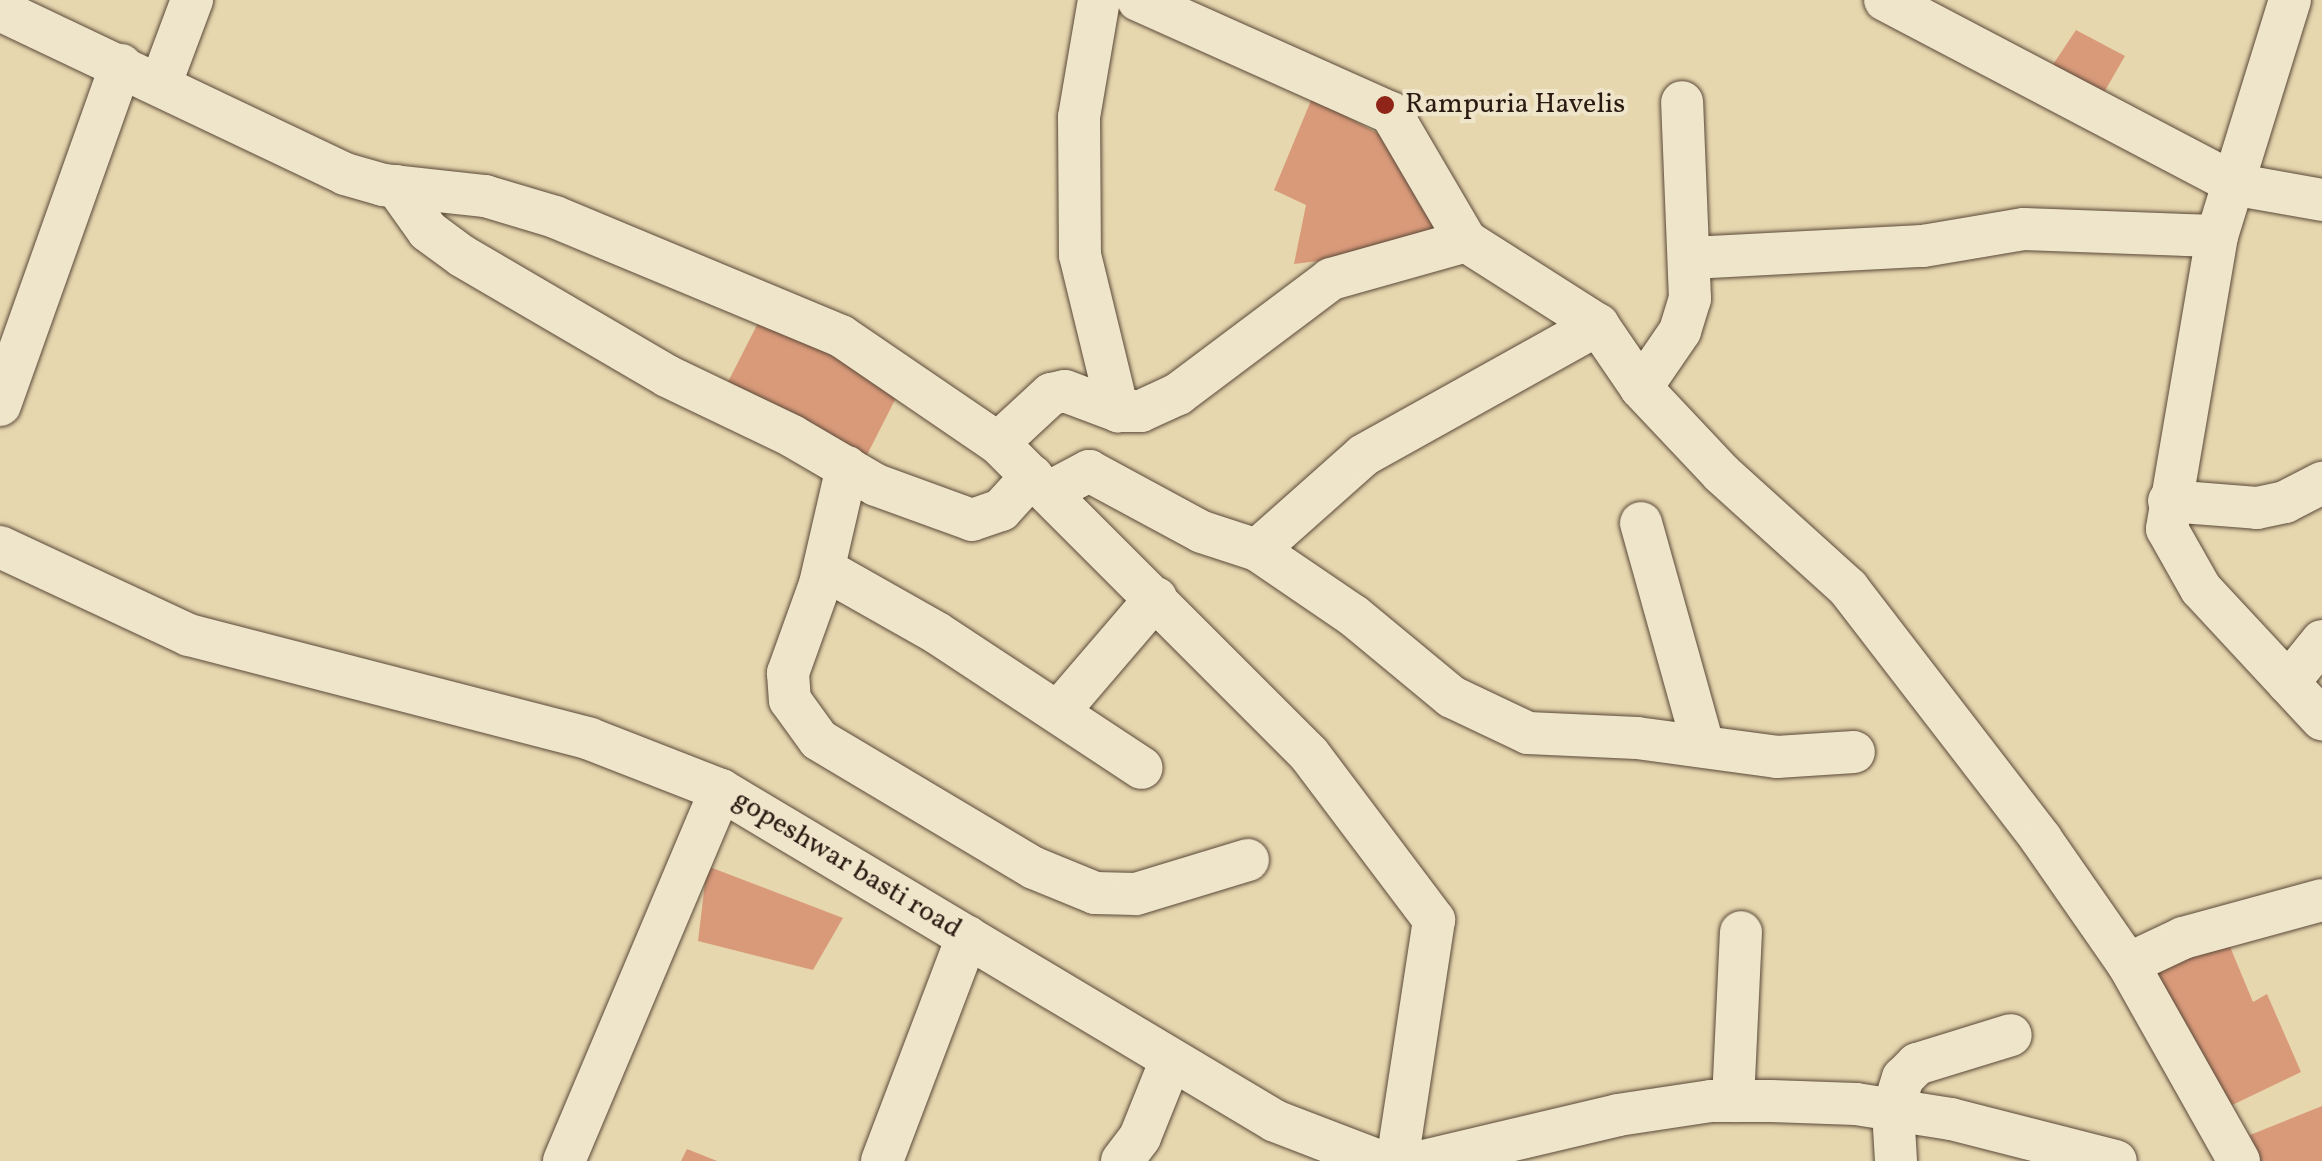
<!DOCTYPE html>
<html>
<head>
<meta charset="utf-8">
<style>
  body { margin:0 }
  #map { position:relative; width:2322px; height:1161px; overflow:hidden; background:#e7d7af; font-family:Vollkorn,serif }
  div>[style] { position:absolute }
  .building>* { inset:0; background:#d99a7a; transform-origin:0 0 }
  .roads { filter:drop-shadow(0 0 2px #5a4938) drop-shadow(0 0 2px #5a4938) }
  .minor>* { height:42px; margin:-21px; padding:0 21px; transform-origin:21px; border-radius:21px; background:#efe5cb }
  .dots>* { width:28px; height:28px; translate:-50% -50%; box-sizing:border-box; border:5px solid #efe5cb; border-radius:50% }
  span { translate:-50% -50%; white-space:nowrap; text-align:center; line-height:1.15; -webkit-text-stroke:8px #efe5cb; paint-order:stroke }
  .poi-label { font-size:28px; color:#2b1a11 }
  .left { translate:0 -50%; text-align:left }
  .street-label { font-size:28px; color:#2b1a11 }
</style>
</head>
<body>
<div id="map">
  <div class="building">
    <div style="clip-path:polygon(2076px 30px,2125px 56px,2095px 108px,2042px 81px)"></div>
    <div style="clip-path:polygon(1312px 98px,1392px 141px,1436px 226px,1427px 248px,1294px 264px,1306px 205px,1274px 190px)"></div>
    <div style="left:760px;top:319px;width:157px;height:79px;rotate:27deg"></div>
    <div style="clip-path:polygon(707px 866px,843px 918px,813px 970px,698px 941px)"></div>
    <div style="clip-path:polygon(2226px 937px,2253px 1002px,2267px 994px,2301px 1072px,2226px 1108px,2153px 965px)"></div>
    <div style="clip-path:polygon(2322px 1106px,2322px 1161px,2260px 1161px,2250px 1135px)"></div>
    <div style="clip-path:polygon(687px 1149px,717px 1161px,681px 1161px)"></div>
  </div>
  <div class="roads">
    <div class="minor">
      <div style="left:1099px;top:0;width:119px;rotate:99.7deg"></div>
      <div style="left:1079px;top:117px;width:138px;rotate:89.6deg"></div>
      <div style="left:1080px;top:255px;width:161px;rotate:76.3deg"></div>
      <div style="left:1138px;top:0;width:277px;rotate:24.1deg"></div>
      <div style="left:1391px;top:113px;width:148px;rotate:59.6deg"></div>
      <div style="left:1466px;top:241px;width:156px;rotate:32.5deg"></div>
      <div style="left:1598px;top:325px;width:76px;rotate:55.7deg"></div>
      <div style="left:1641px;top:388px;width:118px;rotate:46.7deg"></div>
      <div style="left:1722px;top:474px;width:170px;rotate:42.1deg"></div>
      <div style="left:1848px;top:588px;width:317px;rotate:52.4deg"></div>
      <div style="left:2041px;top:839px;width:152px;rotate:55.2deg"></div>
      <div style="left:2128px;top:964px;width:226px;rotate:60.6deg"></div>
      <div style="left:1885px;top:0;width:399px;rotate:27.7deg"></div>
      <div style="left:2238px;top:185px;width:85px;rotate:10.1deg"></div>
      <div style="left:2290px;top:0;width:247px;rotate:107.2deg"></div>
      <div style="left:2217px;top:236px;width:297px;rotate:99.7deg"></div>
      <div style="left:2167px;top:529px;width:69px;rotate:60.5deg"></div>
      <div style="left:2201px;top:589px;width:178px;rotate:47.1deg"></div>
      <div style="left:0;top:10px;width:382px;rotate:25.4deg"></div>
      <div style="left:345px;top:174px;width:40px;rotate:16deg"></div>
      <div style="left:383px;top:185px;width:103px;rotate:6.2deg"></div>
      <div style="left:485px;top:196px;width:73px;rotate:16.7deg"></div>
      <div style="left:555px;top:217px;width:310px;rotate:22.6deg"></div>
      <div style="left:841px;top:336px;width:190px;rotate:34.3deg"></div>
      <div style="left:998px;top:443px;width:72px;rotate:-42.8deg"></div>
      <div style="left:1051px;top:394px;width:14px;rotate:-12deg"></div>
      <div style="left:1065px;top:391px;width:57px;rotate:20.7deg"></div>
      <div style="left:1118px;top:411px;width:23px"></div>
      <div style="left:1141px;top:411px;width:41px;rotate:-24.7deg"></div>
      <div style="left:1178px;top:394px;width:191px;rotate:-36.9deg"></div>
      <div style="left:1331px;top:279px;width:140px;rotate:-15.7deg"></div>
      <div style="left:161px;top:83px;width:89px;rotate:-69.5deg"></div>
      <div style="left:396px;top:186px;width:55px;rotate:54.6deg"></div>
      <div style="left:428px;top:231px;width:42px;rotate:36.3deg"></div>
      <div style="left:462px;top:256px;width:238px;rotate:30.3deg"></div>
      <div style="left:667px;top:376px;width:139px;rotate:25.6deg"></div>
      <div style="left:792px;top:436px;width:97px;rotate:30.3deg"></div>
      <div style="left:876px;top:485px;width:102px;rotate:20deg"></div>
      <div style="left:972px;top:520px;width:31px;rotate:-19deg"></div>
      <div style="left:1001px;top:510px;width:46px;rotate:-47.6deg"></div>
      <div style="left:1691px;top:258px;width:232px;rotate:-3deg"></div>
      <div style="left:1923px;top:246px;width:102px;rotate:-9.6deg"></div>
      <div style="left:2024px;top:229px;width:193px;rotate:2.1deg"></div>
      <div style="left:1641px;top:388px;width:69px;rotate:-55.6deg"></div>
      <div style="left:1680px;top:331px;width:34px;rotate:-73deg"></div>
      <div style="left:1690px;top:299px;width:197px;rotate:-92.3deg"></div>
      <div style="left:0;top:405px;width:361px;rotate:-70.4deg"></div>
      <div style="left:998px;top:443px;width:440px;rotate:45deg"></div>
      <div style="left:1309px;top:754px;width:208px;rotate:53deg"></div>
      <div style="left:1434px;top:920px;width:244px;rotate:98.7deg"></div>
      <div style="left:847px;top:467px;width:120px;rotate:103deg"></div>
      <div style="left:820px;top:584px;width:95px;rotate:109.8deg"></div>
      <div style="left:788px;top:673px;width:27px;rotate:86deg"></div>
      <div style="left:790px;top:700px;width:49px;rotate:54.1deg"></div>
      <div style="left:819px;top:740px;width:250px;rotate:30.8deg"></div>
      <div style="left:1034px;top:868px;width:66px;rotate:22.3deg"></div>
      <div style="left:1095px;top:893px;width:41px;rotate:1.4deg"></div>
      <div style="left:1136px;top:894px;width:117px;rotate:-16.9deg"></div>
      <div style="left:1053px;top:490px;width:41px;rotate:-27.8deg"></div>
      <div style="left:1089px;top:471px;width:128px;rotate:28.4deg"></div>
      <div style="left:1202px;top:532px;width:58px;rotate:18.1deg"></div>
      <div style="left:1257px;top:550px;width:117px;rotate:34.2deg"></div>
      <div style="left:1354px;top:616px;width:127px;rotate:39.6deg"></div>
      <div style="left:1452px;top:697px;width:84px;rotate:25.3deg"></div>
      <div style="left:1528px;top:733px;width:109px;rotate:2.6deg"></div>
      <div style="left:1637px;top:738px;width:141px;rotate:7.7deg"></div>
      <div style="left:1777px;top:757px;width:77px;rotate:-3.7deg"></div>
      <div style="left:2169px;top:501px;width:88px;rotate:4.5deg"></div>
      <div style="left:2257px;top:508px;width:29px;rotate:-12deg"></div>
      <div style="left:2285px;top:502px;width:42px;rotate:-27.2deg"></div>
      <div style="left:1641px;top:523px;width:230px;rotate:74.4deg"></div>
      <div style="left:0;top:547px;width:208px;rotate:25deg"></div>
      <div style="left:189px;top:635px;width:414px;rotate:14.5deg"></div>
      <div style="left:590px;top:739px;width:141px;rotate:21.3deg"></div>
      <div style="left:721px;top:790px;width:645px;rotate:30.86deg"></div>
      <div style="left:1275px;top:1121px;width:111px;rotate:21deg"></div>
      <div style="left:1257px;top:550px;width:143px;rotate:-41.6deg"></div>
      <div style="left:1364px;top:455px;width:268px;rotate:-29.1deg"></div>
      <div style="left:824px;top:569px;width:130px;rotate:29.5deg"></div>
      <div style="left:937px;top:633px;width:245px;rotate:33.4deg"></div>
      <div style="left:2288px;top:683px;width:54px;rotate:-51deg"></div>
      <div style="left:1059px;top:711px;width:149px;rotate:-49.4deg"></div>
      <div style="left:2128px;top:964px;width:61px;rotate:-25.3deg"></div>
      <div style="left:2183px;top:938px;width:144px;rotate:-15.3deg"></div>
      <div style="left:1733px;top:1101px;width:169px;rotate:-87.3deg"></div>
      <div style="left:564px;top:1161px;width:403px;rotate:-67.1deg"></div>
      <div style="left:882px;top:1161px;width:240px;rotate:-69.2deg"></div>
      <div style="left:1122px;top:1161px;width:30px;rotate:-53deg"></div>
      <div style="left:1140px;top:1137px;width:83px;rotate:-68.1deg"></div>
      <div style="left:1424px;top:1161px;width:199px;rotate:-13.3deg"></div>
      <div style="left:1618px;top:1115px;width:94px;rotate:-8.6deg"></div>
      <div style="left:1711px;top:1101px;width:60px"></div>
      <div style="left:1771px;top:1101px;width:85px;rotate:2deg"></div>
      <div style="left:1856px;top:1104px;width:96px;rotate:9deg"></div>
      <div style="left:1951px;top:1119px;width:170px;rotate:14.3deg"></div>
      <div style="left:1896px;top:1161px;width:51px;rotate:-93.4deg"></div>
      <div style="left:1893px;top:1110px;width:34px;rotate:-73deg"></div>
      <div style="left:1903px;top:1078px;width:20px;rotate:-45deg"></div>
      <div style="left:1917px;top:1064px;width:98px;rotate:-17.1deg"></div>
    </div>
  </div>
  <div class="dots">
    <div style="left:1385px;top:105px;background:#8f2418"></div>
  </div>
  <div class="poi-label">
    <span class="left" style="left:1405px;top:105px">Rampuria Havelis</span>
  </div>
  <div class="street-label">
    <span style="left:847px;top:865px;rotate:31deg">gopeshwar basti road</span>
  </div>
</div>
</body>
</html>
